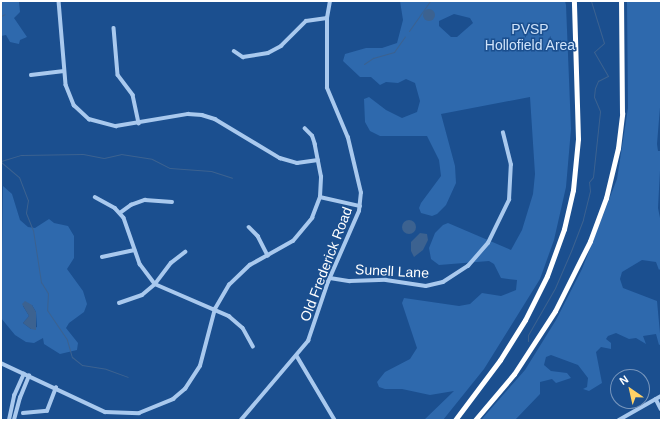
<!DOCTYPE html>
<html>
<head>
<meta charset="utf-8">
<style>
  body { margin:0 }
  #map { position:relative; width:662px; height:421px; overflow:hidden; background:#1b4f8f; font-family:Arial,sans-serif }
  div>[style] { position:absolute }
  .green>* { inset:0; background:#2e69ad }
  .water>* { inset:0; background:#3c6290 }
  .round { border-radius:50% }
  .stream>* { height:1px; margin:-0.5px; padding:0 0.5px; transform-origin:0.5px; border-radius:0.5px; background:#3c6290 }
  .minor>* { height:3.5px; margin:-1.75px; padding:0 1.75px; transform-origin:1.75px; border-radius:1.75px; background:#a9c9ee }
  .highway>* { height:5px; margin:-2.5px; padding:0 2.5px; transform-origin:2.5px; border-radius:2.5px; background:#fff }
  span { translate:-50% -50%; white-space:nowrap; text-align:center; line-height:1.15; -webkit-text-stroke:3px #1b4f8f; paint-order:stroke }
  .park-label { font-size:14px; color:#cfe3fa }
  .street-label { font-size:14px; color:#fff }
  .frame { position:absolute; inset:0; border:2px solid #fff; pointer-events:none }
  .north { position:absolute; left:610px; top:369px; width:40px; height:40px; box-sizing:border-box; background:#1b4f8f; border:1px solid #7695bc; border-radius:50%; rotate:326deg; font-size:11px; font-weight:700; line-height:16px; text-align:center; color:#fff }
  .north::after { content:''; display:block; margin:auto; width:14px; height:18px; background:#ffd166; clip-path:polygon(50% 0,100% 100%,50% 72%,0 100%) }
</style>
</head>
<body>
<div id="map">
  <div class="green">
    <div style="clip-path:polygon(1px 1px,19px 2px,20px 12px,14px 18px,27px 37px,20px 40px,19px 44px,10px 42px,6px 35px,1px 36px)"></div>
    <div style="clip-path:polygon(evenodd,400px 1px,565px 1px,566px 5px,571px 129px,566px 187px,554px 240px,540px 279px,484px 369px,443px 420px,424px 420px,454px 391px,430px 395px,402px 389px,385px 389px,379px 387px,377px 382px,385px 372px,410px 359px,417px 348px,402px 303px,404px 298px,459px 306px,470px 304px,482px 293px,501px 296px,516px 290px,517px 280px,501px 278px,494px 264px,489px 261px,439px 265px,431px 259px,429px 248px,435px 233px,443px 225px,448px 223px,511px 250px,522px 230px,533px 194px,535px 174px,530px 97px,441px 114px,455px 166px,456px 183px,446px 205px,437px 214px,432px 216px,421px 213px,419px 208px,421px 203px,441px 176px,439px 160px,427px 136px,380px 136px,370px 131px,365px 122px,364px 99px,369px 97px,386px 110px,402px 118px,417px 112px,420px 101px,415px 83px,406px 79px,398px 83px,386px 82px,380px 85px,371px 77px,360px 77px,343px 61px,345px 54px,366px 48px,382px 48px,397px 43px,403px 20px,400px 1px,454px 14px,470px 18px,473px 23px,457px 37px,451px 37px,439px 26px,439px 21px,454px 14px)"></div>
    <div style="clip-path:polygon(627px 1px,661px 1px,661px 95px,657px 144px,658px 151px,661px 151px,658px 208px,661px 223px,661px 268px,659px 270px,656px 262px,642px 260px,622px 272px,620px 279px,623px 288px,657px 301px,661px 344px,659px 345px,656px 334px,643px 336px,646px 344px,636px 338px,629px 339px,616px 333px,608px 336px,606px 339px,611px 343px,611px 349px,601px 347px,596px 352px,602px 383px,589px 391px,583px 389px,587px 387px,588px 378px,578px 365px,551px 355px,546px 357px,544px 365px,551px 371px,567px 373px,571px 378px,556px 383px,552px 379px,540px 382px,540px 394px,515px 420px,481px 420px,525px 370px,556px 320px,582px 269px,617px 179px,628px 108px)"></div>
    <div style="clip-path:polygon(evenodd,3px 186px,12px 194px,20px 220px,28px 227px,35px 228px,49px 219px,54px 223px,68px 226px,74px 236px,74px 258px,67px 269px,83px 291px,87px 304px,84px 312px,69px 323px,66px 328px,78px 343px,77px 350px,60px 354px,44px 344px,43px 338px,34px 343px,26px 342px,15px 335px,1px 318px,3px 186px,32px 305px,36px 312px,37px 327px,31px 329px,23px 323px,29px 316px,23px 306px,32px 305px)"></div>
  </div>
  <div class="water">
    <div class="round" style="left:423px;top:9px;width:12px;height:12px"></div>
    <div class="round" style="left:402px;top:220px;width:14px;height:14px"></div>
    <div style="clip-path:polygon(420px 233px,427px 234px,428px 240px,423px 250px,414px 257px,411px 251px,411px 242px)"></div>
    <div style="clip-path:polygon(25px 301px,32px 305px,36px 312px,36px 330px,31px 329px,23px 323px,29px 316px,22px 304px)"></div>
  </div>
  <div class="stream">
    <div style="left:1px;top:16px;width:4px;rotate:-27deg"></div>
    <div style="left:409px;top:31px;width:37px;rotate:-55deg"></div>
    <div style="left:364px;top:64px;width:11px;rotate:-34deg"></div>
    <div style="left:373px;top:58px;width:22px;rotate:-16deg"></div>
    <div style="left:394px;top:52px;width:19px;rotate:-55deg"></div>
    <div style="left:1px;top:161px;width:21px;rotate:-17deg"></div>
    <div style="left:21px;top:155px;width:62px;rotate:-0.9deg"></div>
    <div style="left:83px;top:154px;width:21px;rotate:11deg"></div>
    <div style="left:104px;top:158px;width:17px;rotate:-13deg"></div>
    <div style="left:121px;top:154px;width:31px;rotate:9deg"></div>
    <div style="left:152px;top:159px;width:20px;rotate:27deg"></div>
    <div style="left:170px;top:168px;width:41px;rotate:4.2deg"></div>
    <div style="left:211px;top:171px;width:22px;rotate:18deg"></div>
    <div style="left:1px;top:162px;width:23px;rotate:40deg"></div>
    <div style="left:19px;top:177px;width:25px;rotate:69deg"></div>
    <div style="left:28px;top:200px;width:13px;rotate:99deg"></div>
    <div style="left:26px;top:213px;width:18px;rotate:68deg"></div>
    <div style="left:33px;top:230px;width:53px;rotate:81.3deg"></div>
    <div style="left:41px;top:282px;width:13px;rotate:58deg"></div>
    <div style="left:48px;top:293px;width:17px;rotate:93deg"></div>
    <div style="left:47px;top:310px;width:36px;rotate:56deg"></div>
    <div style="left:67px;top:340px;width:18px;rotate:74deg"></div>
    <div style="left:72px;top:357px;width:13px;rotate:39deg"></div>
    <div style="left:82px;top:365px;width:24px;rotate:9deg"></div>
    <div style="left:106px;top:369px;width:23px;rotate:20deg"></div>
    <div style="left:528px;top:341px;width:6px;rotate:-90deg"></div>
    <div style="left:528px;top:335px;width:54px;rotate:-60.1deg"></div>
    <div style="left:555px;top:288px;width:40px;rotate:-66.6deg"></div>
    <div style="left:571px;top:251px;width:34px;rotate:-69deg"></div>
    <div style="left:583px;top:219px;width:29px;rotate:-76deg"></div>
    <div style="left:590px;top:191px;width:9px;rotate:-96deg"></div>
    <div style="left:589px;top:182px;width:6px;rotate:-51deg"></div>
    <div style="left:593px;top:177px;width:66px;rotate:-83.9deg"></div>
    <div style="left:600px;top:111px;width:15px;rotate:-113deg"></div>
    <div style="left:594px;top:97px;width:9px;rotate:-84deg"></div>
    <div style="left:595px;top:88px;width:8px;rotate:-67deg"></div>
    <div style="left:598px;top:81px;width:11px;rotate:-27deg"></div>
    <div style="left:608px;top:76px;width:28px;rotate:-120deg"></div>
    <div style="left:594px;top:52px;width:13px;rotate:-42deg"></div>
    <div style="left:604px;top:43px;width:44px;rotate:-107.2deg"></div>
  </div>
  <div class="minor">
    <div style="left:59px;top:1px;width:84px;rotate:85.2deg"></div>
    <div style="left:66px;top:85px;width:22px;rotate:68deg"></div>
    <div style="left:74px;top:105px;width:21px;rotate:43deg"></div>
    <div style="left:89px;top:119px;width:28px;rotate:15deg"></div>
    <div style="left:116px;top:126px;width:73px;rotate:-9.5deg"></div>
    <div style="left:188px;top:114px;width:14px;rotate:4deg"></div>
    <div style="left:202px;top:115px;width:14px;rotate:17deg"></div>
    <div style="left:215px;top:119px;width:76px;rotate:31deg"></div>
    <div style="left:280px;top:158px;width:18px;rotate:16deg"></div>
    <div style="left:297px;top:163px;width:21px;rotate:-8deg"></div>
    <div style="left:114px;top:28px;width:47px;rotate:85.1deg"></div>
    <div style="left:118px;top:75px;width:25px;rotate:53deg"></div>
    <div style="left:133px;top:95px;width:29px;rotate:78deg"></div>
    <div style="left:234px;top:51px;width:11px;rotate:34deg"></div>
    <div style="left:243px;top:57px;width:25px;rotate:-9deg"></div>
    <div style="left:268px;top:53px;width:15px;rotate:-28deg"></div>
    <div style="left:281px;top:46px;width:35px;rotate:-45deg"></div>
    <div style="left:306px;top:21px;width:21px;rotate:-8deg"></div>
    <div style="left:31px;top:75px;width:33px;rotate:-7deg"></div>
    <div style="left:95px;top:197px;width:23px;rotate:29deg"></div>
    <div style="left:115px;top:208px;width:13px;rotate:48deg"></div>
    <div style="left:124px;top:218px;width:49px;rotate:70.8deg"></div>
    <div style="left:140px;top:264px;width:25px;rotate:53deg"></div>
    <div style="left:155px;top:284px;width:81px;rotate:23.4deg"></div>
    <div style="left:229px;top:316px;width:18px;rotate:41deg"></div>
    <div style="left:243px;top:328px;width:21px;rotate:61deg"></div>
    <div style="left:320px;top:197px;width:41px;rotate:12.7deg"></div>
    <div style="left:120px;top:213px;width:14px;rotate:-36deg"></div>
    <div style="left:131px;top:205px;width:15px;rotate:-20deg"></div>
    <div style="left:145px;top:200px;width:27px;rotate:4deg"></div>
    <div style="left:249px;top:227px;width:13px;rotate:45deg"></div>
    <div style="left:258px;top:236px;width:22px;rotate:63deg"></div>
    <div style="left:102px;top:257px;width:33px;rotate:-12deg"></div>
    <div style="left:330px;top:278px;width:20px;rotate:9deg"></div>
    <div style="left:350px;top:281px;width:36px;rotate:-2deg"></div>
    <div style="left:386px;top:280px;width:40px;rotate:8.5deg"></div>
    <div style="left:426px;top:286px;width:17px;rotate:-13deg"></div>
    <div style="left:443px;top:282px;width:30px;rotate:-33deg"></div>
    <div style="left:468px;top:266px;width:30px;rotate:-49deg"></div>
    <div style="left:488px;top:243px;width:48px;rotate:-64deg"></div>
    <div style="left:509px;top:200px;width:35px;rotate:-87deg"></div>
    <div style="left:511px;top:165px;width:33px;rotate:-104deg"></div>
    <div style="left:119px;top:303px;width:24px;rotate:-19deg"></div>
    <div style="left:142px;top:295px;width:17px;rotate:-40deg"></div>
    <div style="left:155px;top:284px;width:26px;rotate:-53deg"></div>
    <div style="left:171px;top:263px;width:18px;rotate:-38deg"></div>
    <div style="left:297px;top:356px;width:74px;rotate:59.3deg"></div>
    <div style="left:1px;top:363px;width:115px;rotate:25.2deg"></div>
    <div style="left:105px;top:412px;width:34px;rotate:2deg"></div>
    <div style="left:139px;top:413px;width:37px;rotate:-22deg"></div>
    <div style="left:173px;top:399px;width:16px;rotate:-40deg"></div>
    <div style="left:185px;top:389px;width:27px;rotate:-57deg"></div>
    <div style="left:200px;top:366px;width:59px;rotate:-75.3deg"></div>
    <div style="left:215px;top:309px;width:28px;rotate:-60deg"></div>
    <div style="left:229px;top:285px;width:29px;rotate:-44deg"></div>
    <div style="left:250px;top:265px;width:49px;rotate:-29.2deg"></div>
    <div style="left:293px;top:241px;width:30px;rotate:-50deg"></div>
    <div style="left:312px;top:218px;width:22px;rotate:-69deg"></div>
    <div style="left:320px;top:197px;width:20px;rotate:-87deg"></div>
    <div style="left:321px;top:177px;width:33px;rotate:-101deg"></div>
    <div style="left:315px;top:145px;width:9px;rotate:-108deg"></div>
    <div style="left:312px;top:136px;width:10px;rotate:-135deg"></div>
    <div style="left:656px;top:399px;width:11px;rotate:63deg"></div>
    <div style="left:23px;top:413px;width:24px;rotate:-5deg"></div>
    <div style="left:47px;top:411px;width:25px;rotate:-69deg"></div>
    <div style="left:9px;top:420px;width:25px;rotate:-78deg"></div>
    <div style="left:14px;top:396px;width:24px;rotate:-66deg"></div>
    <div style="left:14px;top:420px;width:23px;rotate:-75deg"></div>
    <div style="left:20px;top:398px;width:24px;rotate:-68deg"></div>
    <div style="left:241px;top:420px;width:104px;rotate:-49.7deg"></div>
    <div style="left:308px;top:341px;width:62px;rotate:-71.3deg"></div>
    <div style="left:328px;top:282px;width:77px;rotate:-66.4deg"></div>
    <div style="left:359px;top:211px;width:18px;rotate:-84deg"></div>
    <div style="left:361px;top:193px;width:57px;rotate:-103.3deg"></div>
    <div style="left:348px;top:138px;width:54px;rotate:-112.8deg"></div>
    <div style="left:327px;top:88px;width:70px;rotate:-90deg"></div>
    <div style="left:327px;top:18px;width:17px;rotate:-80deg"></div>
    <div style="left:619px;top:420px;width:48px;rotate:-29.7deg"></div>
  </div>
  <div class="highway">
    <div style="left:455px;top:420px;width:75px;rotate:-53.1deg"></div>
    <div style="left:500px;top:360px;width:47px;rotate:-58deg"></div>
    <div style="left:525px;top:320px;width:49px;rotate:-63.4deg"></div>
    <div style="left:547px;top:276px;width:50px;rotate:-70.1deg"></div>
    <div style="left:564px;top:229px;width:40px;rotate:-77deg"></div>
    <div style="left:573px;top:190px;width:51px;rotate:-84.4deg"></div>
    <div style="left:578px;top:139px;width:138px;rotate:-91.7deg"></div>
    <div style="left:475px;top:420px;width:60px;rotate:-49.7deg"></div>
    <div style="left:514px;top:374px;width:75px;rotate:-56.9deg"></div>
    <div style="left:555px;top:311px;width:78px;rotate:-63.4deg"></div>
    <div style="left:590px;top:241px;width:46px;rotate:-69.6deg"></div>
    <div style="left:606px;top:198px;width:51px;rotate:-76.5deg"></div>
    <div style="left:618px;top:148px;width:35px;rotate:-83deg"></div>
    <div style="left:622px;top:113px;width:112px;rotate:-90.5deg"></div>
  </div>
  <div class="park-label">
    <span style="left:530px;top:37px">PVSP<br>Hollofield Area</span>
  </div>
  <div class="street-label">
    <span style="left:326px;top:264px;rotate:-69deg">Old Frederick Road</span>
    <span style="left:392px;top:271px;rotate:3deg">Sunell Lane</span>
  </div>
  <div class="frame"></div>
  <div class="north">N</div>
</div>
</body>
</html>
